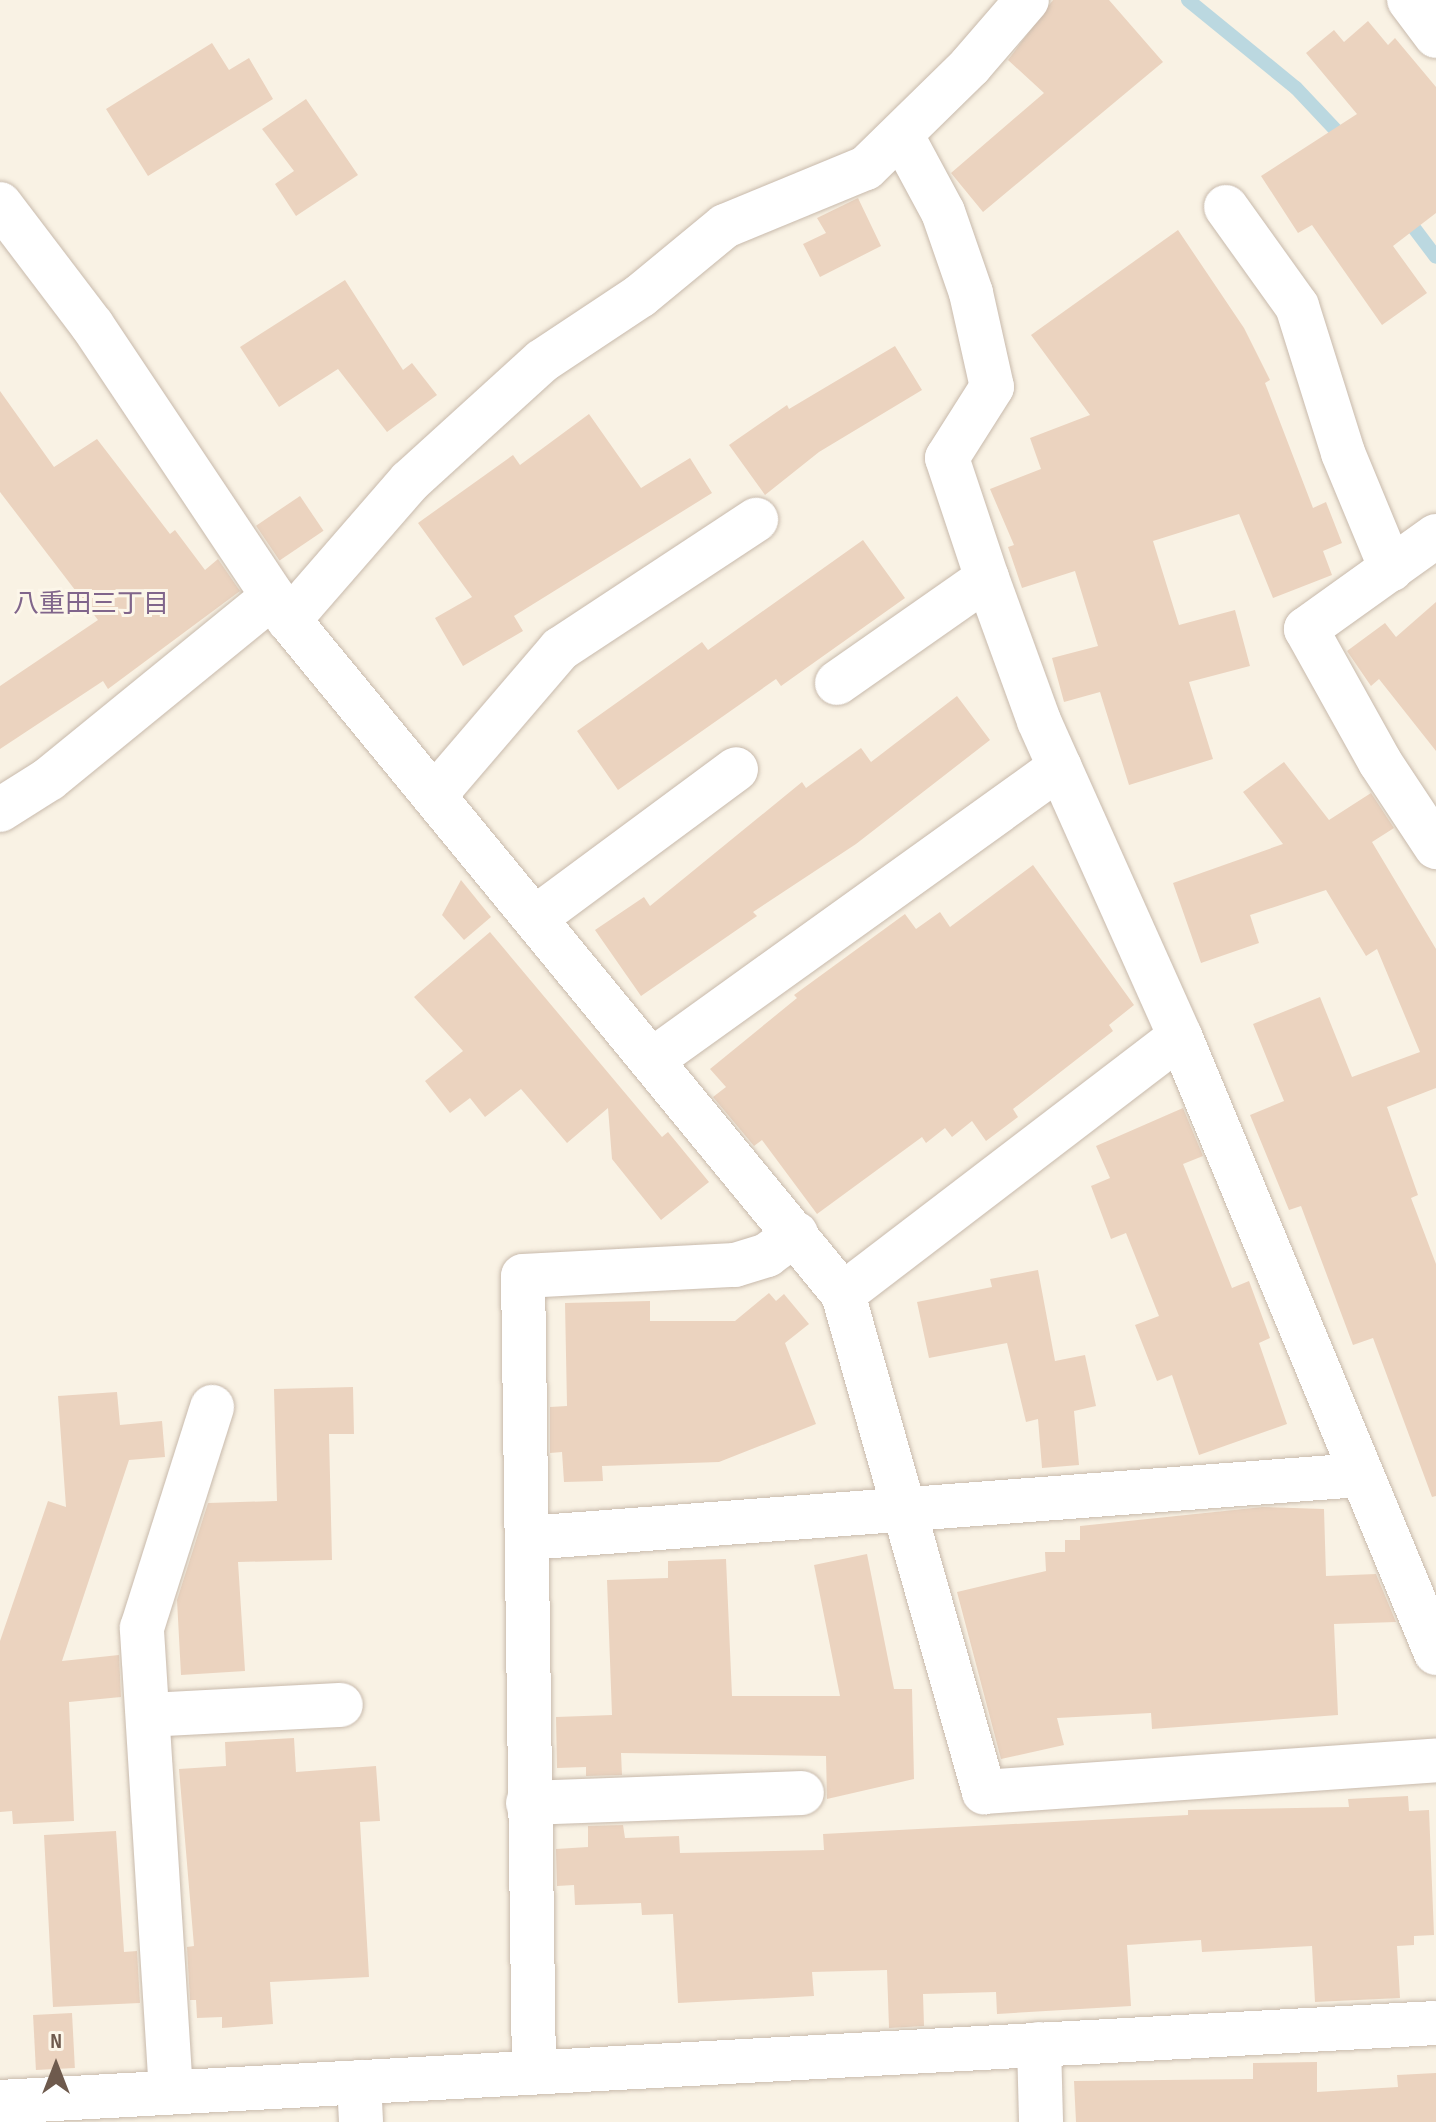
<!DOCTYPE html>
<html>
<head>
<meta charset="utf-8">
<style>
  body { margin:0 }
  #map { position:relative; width:1436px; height:2122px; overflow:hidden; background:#f9f2e4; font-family:"Sofia Sans Condensed","Noto Sans JP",sans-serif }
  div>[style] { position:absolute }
  .stream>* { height:14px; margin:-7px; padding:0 7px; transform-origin:7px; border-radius:7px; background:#bbd8e0 }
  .building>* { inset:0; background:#ebd3bf; transform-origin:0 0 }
  .roads { filter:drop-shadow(0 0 2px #c8baac) drop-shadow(0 0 2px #c8baac) }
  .minor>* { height:44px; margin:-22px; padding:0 22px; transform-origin:22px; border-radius:22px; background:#fff }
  span { translate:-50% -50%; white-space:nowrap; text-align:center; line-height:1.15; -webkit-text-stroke:6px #fcf6e9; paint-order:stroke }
  .neighbourhood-label { font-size:26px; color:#80658b }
  .north { position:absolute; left:16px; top:2026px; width:80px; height:80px; -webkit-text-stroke:6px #fcf6e9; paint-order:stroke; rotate:0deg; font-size:22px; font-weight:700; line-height:32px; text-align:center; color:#6e5a4d }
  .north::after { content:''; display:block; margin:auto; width:28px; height:36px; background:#6e5a4d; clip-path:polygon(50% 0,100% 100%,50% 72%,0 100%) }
</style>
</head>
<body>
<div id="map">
  <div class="stream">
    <div style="left:1188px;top:0;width:139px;rotate:39.2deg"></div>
    <div style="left:1296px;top:88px;width:71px;rotate:46.7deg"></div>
    <div style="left:1405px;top:216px;width:51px;rotate:52.9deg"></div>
  </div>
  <div class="building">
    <div style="clip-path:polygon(1053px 0,1109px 0,1163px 62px,983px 212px,951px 173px,1044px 93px,1008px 60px)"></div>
    <div style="clip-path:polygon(1368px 21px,1388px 45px,1395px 38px,1436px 87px,1436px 213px,1393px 246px,1427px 293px,1382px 325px,1312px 225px,1298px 233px,1261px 176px,1357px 114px,1306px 53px,1334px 30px,1344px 42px)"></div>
    <div style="clip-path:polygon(212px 43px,229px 70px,249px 58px,273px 99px,148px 176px,106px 109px)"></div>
    <div style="clip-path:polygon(306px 99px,358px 175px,296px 216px,275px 184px,294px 171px,262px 129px)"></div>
    <div style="clip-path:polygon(858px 198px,881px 246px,820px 277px,803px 244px,826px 233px,817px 218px)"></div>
    <div style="clip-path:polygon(1178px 230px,1244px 328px,1270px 380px,1265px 383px,1313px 508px,1326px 502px,1342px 543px,1323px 551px,1332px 575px,1273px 598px,1239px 514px,1153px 541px,1179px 625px,1235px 610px,1250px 666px,1189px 682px,1213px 759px,1129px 785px,1100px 692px,1064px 702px,1052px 658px,1098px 646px,1075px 571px,1022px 588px,1008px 547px,1014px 545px,990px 489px,1041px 469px,1030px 438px,1090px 415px,1031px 335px)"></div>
    <div style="clip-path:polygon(345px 280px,403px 370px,412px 363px,437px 395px,387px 432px,338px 369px,279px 407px,240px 347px)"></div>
    <div style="clip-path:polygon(895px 346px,922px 390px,819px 452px,765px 495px,729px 445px,787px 405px,789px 409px)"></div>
    <div style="clip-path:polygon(0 391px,54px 467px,97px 439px,170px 534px,175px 530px,205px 570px,218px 559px,240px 591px,108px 689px,103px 681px,0 749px,0 686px,98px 620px,0 492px)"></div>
    <div style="clip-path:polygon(589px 414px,641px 488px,690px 458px,712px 493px,514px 616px,523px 631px,463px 666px,435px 618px,472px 597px,418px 523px,513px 455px,520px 465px)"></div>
    <div style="left:300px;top:496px;width:42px;height:53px;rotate:56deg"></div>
    <div style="clip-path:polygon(863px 540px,905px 598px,781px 686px,776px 679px,618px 790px,577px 731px,702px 642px,708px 650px)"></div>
    <div style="clip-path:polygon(1436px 602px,1436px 751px,1379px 679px,1371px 686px,1347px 651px,1385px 623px,1396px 637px)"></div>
    <div style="clip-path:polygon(957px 696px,990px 740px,856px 844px,753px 912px,757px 916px,641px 996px,595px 930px,644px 897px,650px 906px,802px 782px,806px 788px,861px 748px,871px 762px)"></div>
    <div style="clip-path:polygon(1284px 762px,1329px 820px,1371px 793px,1394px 828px,1372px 842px,1436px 949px,1436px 1088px,1387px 1107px,1418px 1195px,1411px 1198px,1436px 1264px,1436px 1496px,1432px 1497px,1373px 1338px,1353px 1345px,1301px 1206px,1289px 1210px,1250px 1115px,1284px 1101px,1253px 1024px,1320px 997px,1352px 1077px,1420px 1052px,1377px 949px,1366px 956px,1326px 890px,1250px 915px,1259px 943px,1201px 963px,1173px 883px,1283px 844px,1243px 792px)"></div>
    <div style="clip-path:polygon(1033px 865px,1134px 1005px,1109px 1025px,1113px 1031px,1013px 1109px,1018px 1117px,986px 1141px,972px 1121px,952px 1137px,945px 1128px,926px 1143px,922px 1137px,817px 1214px,762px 1140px,754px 1146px,713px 1097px,726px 1087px,710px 1069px,797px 998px,794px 995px,905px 914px,916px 929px,940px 912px,950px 927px)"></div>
    <div style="clip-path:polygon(461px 880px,491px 917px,464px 940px,442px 915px)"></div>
    <div style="clip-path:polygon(490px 932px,662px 1137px,668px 1132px,709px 1182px,661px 1220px,612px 1159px,608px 1108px,567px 1143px,521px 1089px,485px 1117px,470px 1098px,450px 1113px,425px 1081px,463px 1051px,414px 997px)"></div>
    <div style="clip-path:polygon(1183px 1108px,1203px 1156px,1183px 1164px,1232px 1288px,1249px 1281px,1270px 1338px,1259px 1343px,1287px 1424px,1199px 1455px,1172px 1375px,1157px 1381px,1135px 1325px,1159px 1316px,1126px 1233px,1111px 1239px,1091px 1186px,1110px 1178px,1096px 1146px)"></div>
    <div style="clip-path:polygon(1038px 1270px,1055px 1361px,1085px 1355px,1096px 1406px,1074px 1411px,1079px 1465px,1042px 1468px,1038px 1419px,1026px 1422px,1007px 1343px,929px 1358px,917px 1302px,992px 1287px,990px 1279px)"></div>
    <div style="clip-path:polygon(769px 1293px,776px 1301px,784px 1294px,809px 1324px,785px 1343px,816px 1424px,719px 1462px,602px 1466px,603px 1481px,564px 1482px,562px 1452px,550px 1453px,550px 1407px,567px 1406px,565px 1303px,650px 1301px,650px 1321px,735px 1321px)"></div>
    <div style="clip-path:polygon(353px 1387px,354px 1434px,329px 1434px,332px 1560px,238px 1562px,245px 1671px,181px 1675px,177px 1600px,208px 1503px,277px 1501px,274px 1389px)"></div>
    <div style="clip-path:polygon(117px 1392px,120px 1425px,162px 1421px,165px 1457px,129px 1460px,62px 1661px,119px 1655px,121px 1697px,69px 1702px,74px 1821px,13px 1824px,12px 1811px,0 1812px,0 1641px,48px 1501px,66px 1507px,58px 1396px)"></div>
    <div style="clip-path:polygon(1263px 1507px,1324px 1509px,1326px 1576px,1376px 1574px,1396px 1622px,1334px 1624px,1338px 1715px,1152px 1729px,1151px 1713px,1057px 1718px,1064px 1745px,1001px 1759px,957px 1592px,1046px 1571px,1045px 1552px,1065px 1552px,1065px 1540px,1080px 1540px,1080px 1526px)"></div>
    <div style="clip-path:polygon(867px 1554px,894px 1689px,912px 1689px,914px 1779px,827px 1799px,826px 1756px,621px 1753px,622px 1775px,586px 1776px,586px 1767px,557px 1768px,556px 1717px,612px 1715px,607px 1580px,668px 1578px,668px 1561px,726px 1559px,732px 1696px,840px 1696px,814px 1565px)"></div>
    <div style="clip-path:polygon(294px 1738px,296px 1772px,376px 1766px,380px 1821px,360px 1822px,369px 1977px,270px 1982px,273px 2024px,222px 2028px,222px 2017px,197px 2018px,196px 2000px,190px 2000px,187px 1947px,194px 1946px,179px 1769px,226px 1766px,225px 1742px)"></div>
    <div style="clip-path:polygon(1408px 1796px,1409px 1811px,1429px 1810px,1434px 1935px,1414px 1936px,1414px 1945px,1397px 1946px,1400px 1998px,1315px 2002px,1312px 1946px,1202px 1952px,1201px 1940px,1127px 1945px,1131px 2006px,997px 2014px,996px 1992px,923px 1994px,924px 2026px,889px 2028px,887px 1970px,812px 1972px,814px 1996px,678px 2003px,673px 1914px,642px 1915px,641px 1903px,575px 1905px,574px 1885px,557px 1886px,556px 1849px,588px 1847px,588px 1826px,623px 1825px,625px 1838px,679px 1836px,680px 1853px,824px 1850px,823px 1834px,1188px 1815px,1188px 1810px,1349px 1807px,1348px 1799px)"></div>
    <div style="clip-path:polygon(116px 1831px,124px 1952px,137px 1951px,140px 2003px,53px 2007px,44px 1835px)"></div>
    <div style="left:72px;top:2013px;width:55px;height:39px;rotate:87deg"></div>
    <div style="clip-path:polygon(1317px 2062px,1317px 2092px,1398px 2087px,1397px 2075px,1436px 2073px,1436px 2122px,1076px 2122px,1074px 2081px,1253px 2079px,1253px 2063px)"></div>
  </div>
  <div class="roads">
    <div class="minor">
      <div style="left:1409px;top:0;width:45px;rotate:53.1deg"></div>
      <div style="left:902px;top:136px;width:86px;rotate:61.7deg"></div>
      <div style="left:943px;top:212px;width:86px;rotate:70.9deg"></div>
      <div style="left:971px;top:293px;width:96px;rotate:77.4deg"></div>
      <div style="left:992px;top:387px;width:84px;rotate:122.4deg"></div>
      <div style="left:947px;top:458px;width:126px;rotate:71.6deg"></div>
      <div style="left:987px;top:578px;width:152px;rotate:70deg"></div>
      <div style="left:1039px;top:721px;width:345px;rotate:65.9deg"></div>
      <div style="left:1180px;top:1036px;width:668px;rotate:67.47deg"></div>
      <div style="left:0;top:204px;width:152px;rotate:52.8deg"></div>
      <div style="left:92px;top:325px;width:355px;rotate:56.3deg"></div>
      <div style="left:289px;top:620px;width:872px;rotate:50.58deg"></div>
      <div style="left:843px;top:1294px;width:518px;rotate:74.19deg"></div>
      <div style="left:984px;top:1792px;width:453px;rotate:-4deg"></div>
      <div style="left:1226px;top:207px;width:122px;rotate:54.4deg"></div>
      <div style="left:1297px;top:306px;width:154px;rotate:72.6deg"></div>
      <div style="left:1343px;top:453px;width:126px;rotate:67.5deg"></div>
      <div style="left:1436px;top:536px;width:160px;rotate:144.4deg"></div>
      <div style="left:1306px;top:629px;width:152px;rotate:60.9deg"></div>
      <div style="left:1380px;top:762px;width:102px;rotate:56.6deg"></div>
      <div style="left:289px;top:620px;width:184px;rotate:-49deg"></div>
      <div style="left:410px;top:481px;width:178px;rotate:-42.3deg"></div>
      <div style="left:542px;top:361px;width:118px;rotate:-33.6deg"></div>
      <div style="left:640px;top:296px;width:110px;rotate:-39.5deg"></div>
      <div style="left:725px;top:226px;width:152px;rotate:-22.4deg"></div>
      <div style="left:866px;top:168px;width:146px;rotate:-44.4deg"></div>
      <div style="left:970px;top:66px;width:87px;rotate:-49.2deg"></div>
      <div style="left:837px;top:683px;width:183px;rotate:-35deg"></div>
      <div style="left:434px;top:796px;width:194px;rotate:-49.4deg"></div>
      <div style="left:560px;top:649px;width:235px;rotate:-33.4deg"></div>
      <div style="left:0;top:810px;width:58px;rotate:-32.3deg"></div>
      <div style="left:49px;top:779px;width:289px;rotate:-39.2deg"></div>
      <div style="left:535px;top:918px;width:250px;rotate:-36.5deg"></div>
      <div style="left:652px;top:1060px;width:502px;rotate:-35.68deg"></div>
      <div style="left:843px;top:1294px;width:424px;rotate:-37.4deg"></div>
      <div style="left:527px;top:1538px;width:835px;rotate:-4.33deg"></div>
      <div style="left:148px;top:1715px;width:193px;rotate:-3deg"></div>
      <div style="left:528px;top:1803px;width:274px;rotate:-2.1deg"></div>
      <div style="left:1039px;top:2044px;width:78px;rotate:88.5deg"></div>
      <div style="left:534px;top:2071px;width:795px;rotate:-90.79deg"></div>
      <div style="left:523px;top:1276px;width:212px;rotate:-3deg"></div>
      <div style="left:735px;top:1265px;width:34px;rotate:-17deg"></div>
      <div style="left:767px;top:1255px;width:36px;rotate:-36deg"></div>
      <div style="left:359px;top:2082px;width:40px;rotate:87.1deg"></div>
      <div style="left:171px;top:2092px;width:465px;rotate:-93.6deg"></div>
      <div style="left:142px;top:1628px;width:232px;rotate:-72.4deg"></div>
      <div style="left:0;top:2102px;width:1438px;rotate:-3.15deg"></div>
    </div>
  </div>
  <div class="neighbourhood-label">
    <span style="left:91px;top:605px">八重田三丁目</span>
  </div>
  <div class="north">N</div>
</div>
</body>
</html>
